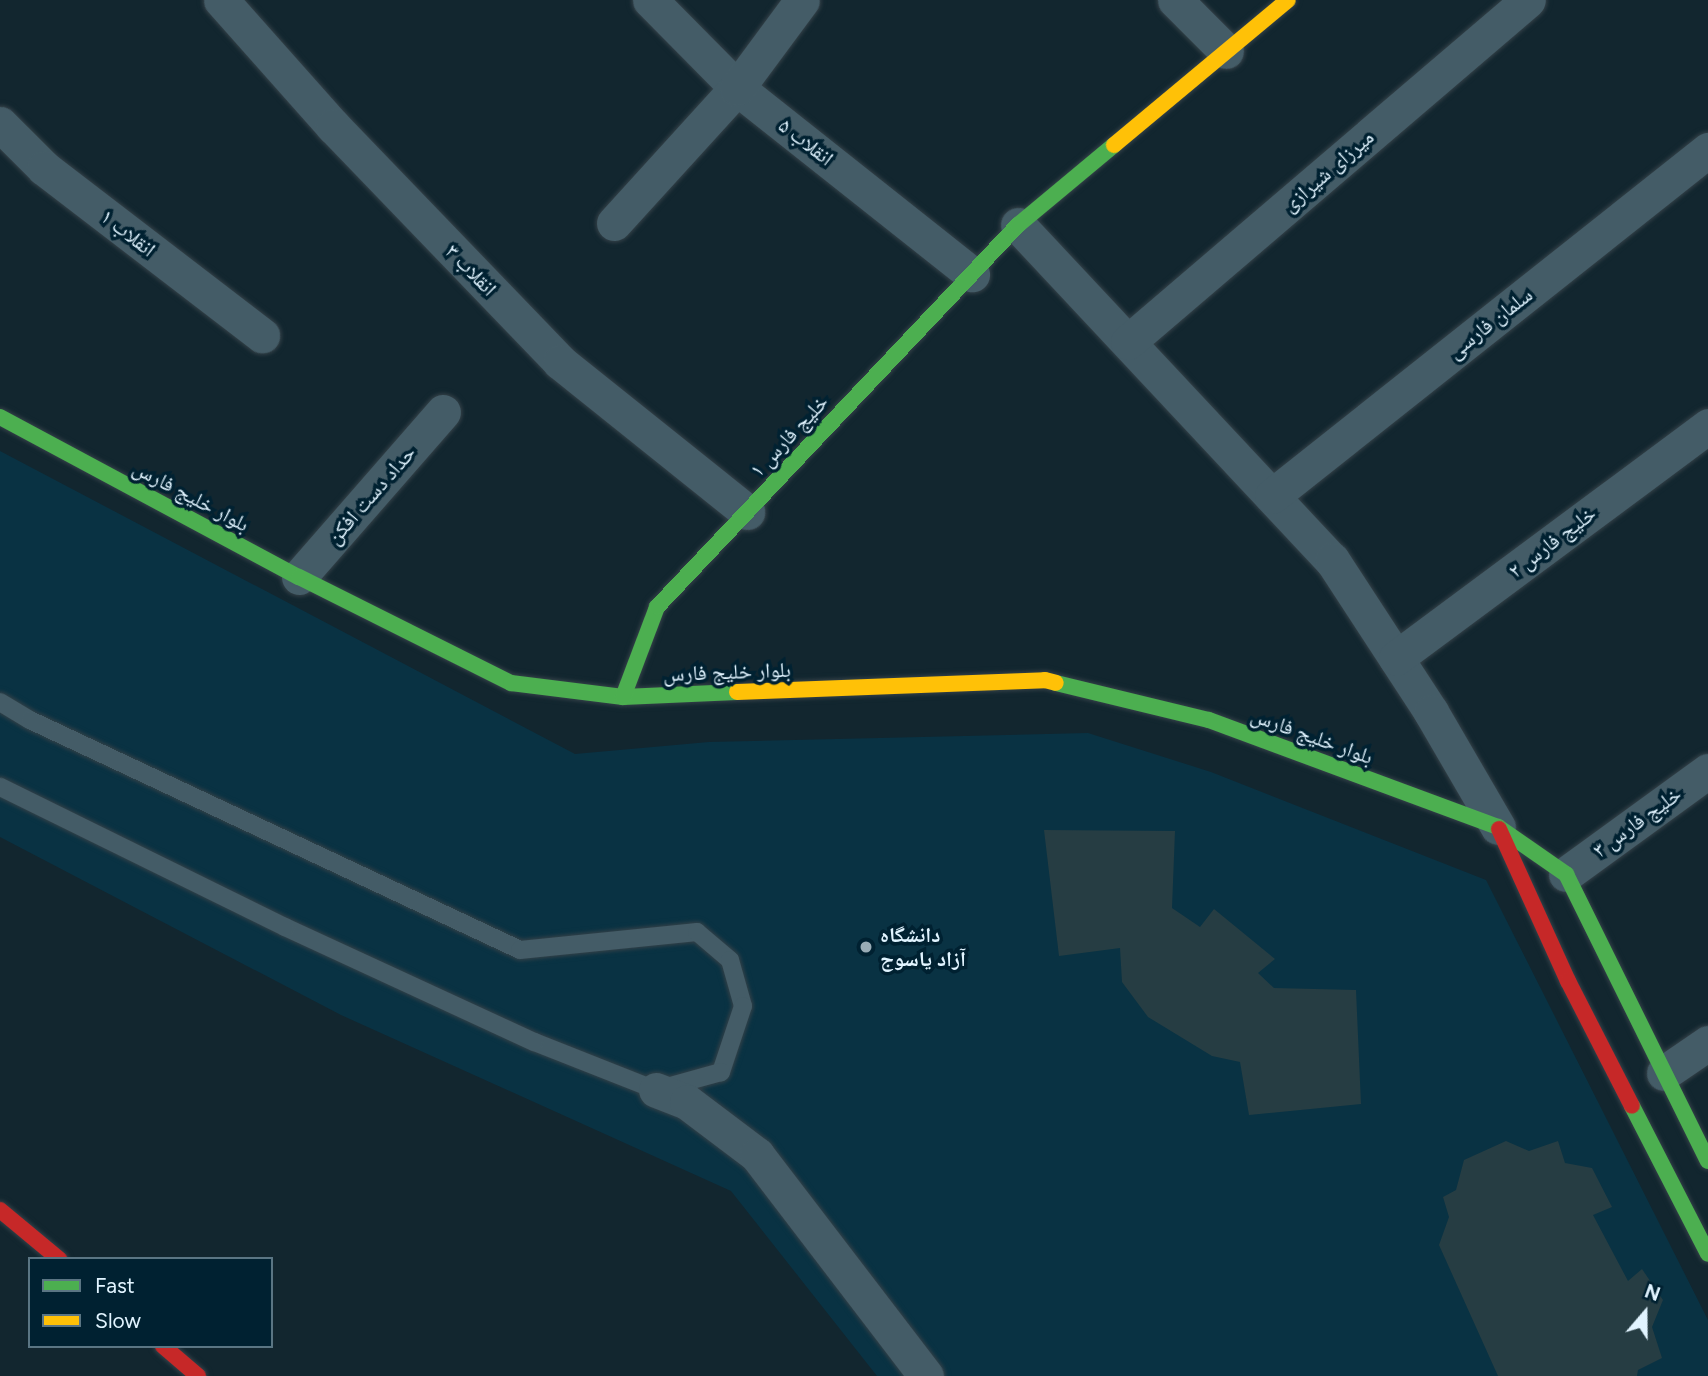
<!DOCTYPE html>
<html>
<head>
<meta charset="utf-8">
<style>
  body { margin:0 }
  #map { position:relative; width:1708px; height:1376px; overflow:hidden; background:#12262f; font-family:Figtree,"Noto Naskh Arabic",sans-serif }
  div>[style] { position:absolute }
  .built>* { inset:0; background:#093243 }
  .building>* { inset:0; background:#263d43 }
  .roads { filter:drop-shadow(0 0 2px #344148) drop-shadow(0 0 2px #344148) }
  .lane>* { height:18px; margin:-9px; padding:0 9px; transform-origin:9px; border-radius:9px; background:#445c67 }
  .street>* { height:35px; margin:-17.5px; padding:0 17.5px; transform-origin:17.5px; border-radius:17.5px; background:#445c67 }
  .fast>* { height:16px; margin:-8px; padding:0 8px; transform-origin:8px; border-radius:8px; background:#4caf50 }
  .slow>* { height:16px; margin:-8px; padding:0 8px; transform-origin:8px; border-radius:8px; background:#ffc107 }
  .jam>* { height:16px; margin:-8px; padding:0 8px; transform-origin:8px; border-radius:8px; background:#c62828 }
  .dots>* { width:19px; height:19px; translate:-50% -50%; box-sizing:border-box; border:4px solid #002131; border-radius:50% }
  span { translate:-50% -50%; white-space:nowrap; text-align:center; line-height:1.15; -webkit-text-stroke:7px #002131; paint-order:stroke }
  .street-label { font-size:21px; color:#e1f4ff }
  .poi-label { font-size:21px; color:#e1f4ff; font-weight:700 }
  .left { translate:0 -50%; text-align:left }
  .legend { position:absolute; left:28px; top:1257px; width:245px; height:91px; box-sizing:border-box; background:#002131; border:2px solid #5a7583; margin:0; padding:9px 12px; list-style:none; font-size:21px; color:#e1f4ff }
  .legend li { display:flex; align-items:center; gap:14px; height:35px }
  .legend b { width:35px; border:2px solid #5a7583 }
  .north { position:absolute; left:1610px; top:1278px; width:70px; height:70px; -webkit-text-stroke:5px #002131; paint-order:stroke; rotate:20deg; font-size:19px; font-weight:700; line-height:28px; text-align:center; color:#e1f4ff }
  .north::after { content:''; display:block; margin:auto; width:24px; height:32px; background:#e1f4ff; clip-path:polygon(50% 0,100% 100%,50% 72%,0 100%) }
</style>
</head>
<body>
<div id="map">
  <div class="built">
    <div style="clip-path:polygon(0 451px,575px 754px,709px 742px,1088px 733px,1211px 772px,1486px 880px,1708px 1320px,1708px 1376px,877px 1376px,731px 1191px,341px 1015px,0 837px)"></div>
  </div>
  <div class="building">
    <div style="clip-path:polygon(1044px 830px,1175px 831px,1172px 908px,1200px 927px,1214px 909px,1275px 959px,1258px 973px,1274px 988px,1356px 990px,1361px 1104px,1249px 1115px,1240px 1062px,1212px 1056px,1148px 1017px,1122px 982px,1120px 948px,1059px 956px)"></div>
    <div style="clip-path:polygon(1506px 1141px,1529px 1151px,1558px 1141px,1565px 1163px,1592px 1168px,1612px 1207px,1593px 1215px,1628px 1281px,1642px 1269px,1663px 1300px,1652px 1327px,1662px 1358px,1638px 1370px,1637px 1376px,1498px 1376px,1439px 1245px,1449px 1217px,1443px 1197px,1456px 1190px,1464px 1160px)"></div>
  </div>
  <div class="roads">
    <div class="lane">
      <div style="left:0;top:702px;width:35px;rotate:31deg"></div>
      <div style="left:30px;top:720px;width:541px;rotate:25.14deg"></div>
      <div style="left:520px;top:950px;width:178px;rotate:-5.8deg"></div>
      <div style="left:697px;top:932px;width:43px;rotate:40.3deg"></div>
      <div style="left:730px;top:960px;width:48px;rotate:74.2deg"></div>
      <div style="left:743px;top:1006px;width:70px;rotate:108.4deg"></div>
      <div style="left:721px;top:1072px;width:67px;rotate:164.5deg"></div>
      <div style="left:656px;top:1090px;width:131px;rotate:-158.5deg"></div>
      <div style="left:534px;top:1042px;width:274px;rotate:-155.2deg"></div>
      <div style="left:285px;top:927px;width:318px;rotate:-153.8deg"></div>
    </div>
    <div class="street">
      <div style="left:221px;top:0;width:169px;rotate:48.4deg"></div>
      <div style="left:333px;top:126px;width:327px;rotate:46.1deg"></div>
      <div style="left:560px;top:362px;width:240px;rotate:38.7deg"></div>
      <div style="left:650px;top:0;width:124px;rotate:45.3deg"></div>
      <div style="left:737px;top:88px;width:300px;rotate:38.4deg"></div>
      <div style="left:1175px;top:0;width:72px;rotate:45deg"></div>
      <div style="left:0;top:124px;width:62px;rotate:45deg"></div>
      <div style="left:44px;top:168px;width:275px;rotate:37.5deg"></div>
      <div style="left:614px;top:223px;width:183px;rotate:-47.7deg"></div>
      <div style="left:737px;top:88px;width:109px;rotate:-53.5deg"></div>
      <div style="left:1018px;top:225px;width:459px;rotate:46.9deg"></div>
      <div style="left:1332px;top:560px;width:181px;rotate:56.9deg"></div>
      <div style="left:1431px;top:712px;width:133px;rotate:59.8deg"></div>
      <div style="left:1128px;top:342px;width:526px;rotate:-40.53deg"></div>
      <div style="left:1272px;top:496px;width:557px;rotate:-38.43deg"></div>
      <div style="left:299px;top:577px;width:219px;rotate:-48.9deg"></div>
      <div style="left:1396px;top:658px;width:389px;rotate:-36.6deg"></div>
      <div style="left:1566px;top:874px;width:175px;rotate:-36deg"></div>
      <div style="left:1664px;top:1073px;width:53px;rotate:-34.3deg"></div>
      <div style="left:656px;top:1090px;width:33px;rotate:21deg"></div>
      <div style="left:687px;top:1102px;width:88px;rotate:37.1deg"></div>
      <div style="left:757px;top:1155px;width:278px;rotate:52.6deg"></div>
    </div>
    <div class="fast">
      <div style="left:0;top:417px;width:339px;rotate:28.2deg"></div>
      <div style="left:299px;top:577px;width:237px;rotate:26.6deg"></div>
      <div style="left:511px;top:683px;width:113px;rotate:7.1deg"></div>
      <div style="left:623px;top:697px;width:114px;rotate:-2.5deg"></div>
      <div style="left:1056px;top:683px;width:157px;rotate:13.6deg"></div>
      <div style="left:1209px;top:720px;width:308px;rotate:20.3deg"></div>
      <div style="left:1498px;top:827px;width:83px;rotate:34.7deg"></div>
      <div style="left:1566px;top:874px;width:320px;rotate:63.7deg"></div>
      <div style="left:623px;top:697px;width:96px;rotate:-69.3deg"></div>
      <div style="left:657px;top:607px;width:526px;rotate:-46.62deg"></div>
      <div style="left:1018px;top:225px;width:125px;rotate:-39.8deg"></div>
      <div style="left:1632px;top:1106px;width:166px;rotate:62.8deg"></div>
    </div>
    <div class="slow">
      <div style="left:1114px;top:145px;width:226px;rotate:-39.8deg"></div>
      <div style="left:737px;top:692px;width:308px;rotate:-2.2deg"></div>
      <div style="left:1045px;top:680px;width:11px;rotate:15deg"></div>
    </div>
    <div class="jam">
      <div style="left:1499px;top:829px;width:167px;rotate:65.6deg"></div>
      <div style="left:1568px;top:981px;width:140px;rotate:62.9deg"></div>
      <div style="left:0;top:1210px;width:77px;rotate:39.7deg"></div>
      <div style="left:163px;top:1346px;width:46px;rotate:40.6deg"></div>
    </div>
  </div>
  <div class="dots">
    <div style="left:866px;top:947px;background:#99acb6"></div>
  </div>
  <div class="street-label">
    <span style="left:806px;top:142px;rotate:38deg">انقلاب ۵</span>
    <span style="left:1328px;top:171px;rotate:-41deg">میرزای شیرازی</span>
    <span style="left:128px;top:233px;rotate:38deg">انقلاب ۱</span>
    <span style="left:471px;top:270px;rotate:46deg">انقلاب ۳</span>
    <span style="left:1490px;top:323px;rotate:-38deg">سلمان فارسی</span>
    <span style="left:789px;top:436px;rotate:-47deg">خلیج فارس ۱</span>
    <span style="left:371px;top:495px;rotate:-49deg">حداد دست افکن</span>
    <span style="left:191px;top:496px;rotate:28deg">بلوار خلیج فارس</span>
    <span style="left:1552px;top:542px;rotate:-37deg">خلیج فارس ۲</span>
    <span style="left:727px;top:672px;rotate:-2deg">بلوار خلیج فارس</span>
    <span style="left:1312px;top:736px;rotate:20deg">بلوار خلیج فارس</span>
    <span style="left:1637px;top:822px;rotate:-36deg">خلیج فارس ۳</span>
  </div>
  <div class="poi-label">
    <span class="left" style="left:880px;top:947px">دانشگاه<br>آزاد یاسوج</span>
  </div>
  <ul class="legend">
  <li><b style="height:9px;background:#4caf50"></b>Fast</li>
  <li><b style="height:9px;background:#ffc107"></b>Slow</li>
  </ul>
  <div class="north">N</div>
</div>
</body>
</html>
